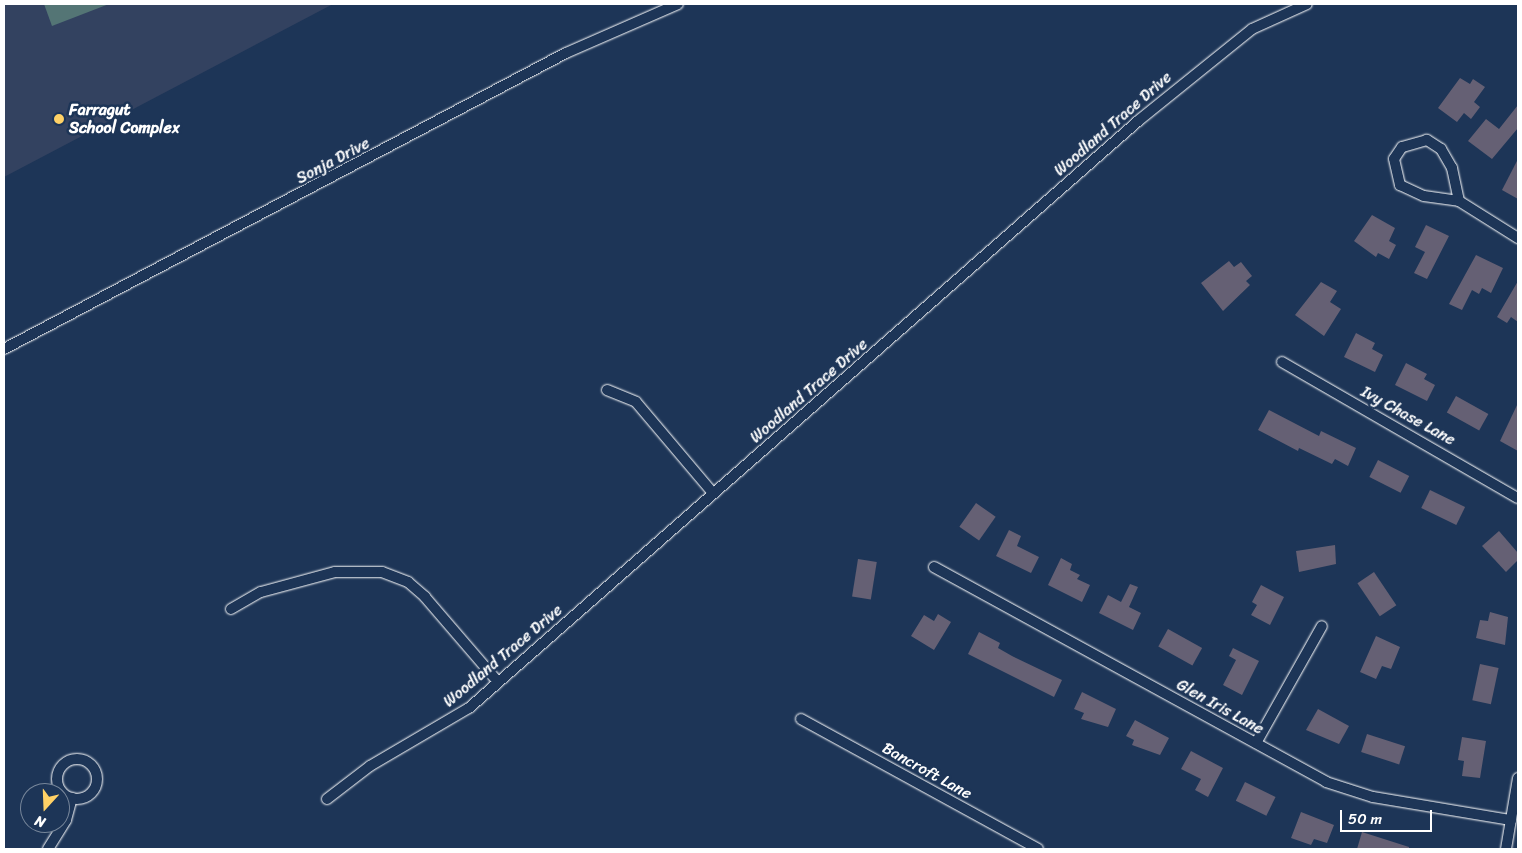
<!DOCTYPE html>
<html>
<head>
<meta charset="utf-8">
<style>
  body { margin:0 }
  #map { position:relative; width:1522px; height:853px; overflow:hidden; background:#1d3557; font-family:Sriracha,sans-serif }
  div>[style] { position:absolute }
  .built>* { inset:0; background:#334260 }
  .green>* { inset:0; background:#547575 }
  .building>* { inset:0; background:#656074; transform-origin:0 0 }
  .roads { filter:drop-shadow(0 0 1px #fff) drop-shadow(0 0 1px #fff) }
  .street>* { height:10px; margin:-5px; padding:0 5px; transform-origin:5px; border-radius:5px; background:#1d3557 }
  .street>.ring { margin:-5px; padding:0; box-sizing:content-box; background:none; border:10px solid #1d3557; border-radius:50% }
  .dots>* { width:14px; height:14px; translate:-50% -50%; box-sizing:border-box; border:2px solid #1d3557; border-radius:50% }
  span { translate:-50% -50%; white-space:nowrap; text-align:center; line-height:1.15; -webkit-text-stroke:5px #1d3557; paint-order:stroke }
  .poi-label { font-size:16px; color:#fff; font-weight:700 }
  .left { translate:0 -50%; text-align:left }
  .street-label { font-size:16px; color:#fff }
  .frame { position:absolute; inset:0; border:5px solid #fff; pointer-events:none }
  .north { position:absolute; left:20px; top:783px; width:50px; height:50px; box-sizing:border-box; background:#1d3557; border:1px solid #77869a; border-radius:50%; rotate:200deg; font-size:14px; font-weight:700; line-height:20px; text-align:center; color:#fff }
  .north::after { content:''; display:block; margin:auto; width:18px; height:22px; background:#ffd166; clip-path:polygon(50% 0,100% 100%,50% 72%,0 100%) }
  .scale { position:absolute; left:1340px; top:810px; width:92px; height:22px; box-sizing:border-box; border:2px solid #fff; border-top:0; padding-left:6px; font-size:15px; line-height:18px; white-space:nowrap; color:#fff; -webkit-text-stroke:4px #1d3557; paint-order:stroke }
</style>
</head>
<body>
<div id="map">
  <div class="built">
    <div style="clip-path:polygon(4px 4px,333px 4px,4px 177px)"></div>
  </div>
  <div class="green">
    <div style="clip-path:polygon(44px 4px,109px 4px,52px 26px)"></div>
  </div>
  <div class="building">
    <div style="clip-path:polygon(1460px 78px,1470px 84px,1473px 79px,1485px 87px,1474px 102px,1480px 107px,1471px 119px,1464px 113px,1457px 122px,1438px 108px)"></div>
    <div style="clip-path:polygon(1518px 105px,1518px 128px,1492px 159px,1468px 141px,1486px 119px,1499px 129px)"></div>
    <div style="clip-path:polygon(1518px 159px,1518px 199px,1502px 190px)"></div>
    <div style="clip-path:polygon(1372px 215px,1395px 228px,1389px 241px,1396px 245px,1389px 259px,1378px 253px,1376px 257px,1354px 241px)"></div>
    <div style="clip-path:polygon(1426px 225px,1449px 236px,1427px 279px,1414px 273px,1425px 252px,1415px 247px)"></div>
    <div style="clip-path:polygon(1476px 255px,1503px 268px,1491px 293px,1482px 288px,1479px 294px,1472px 290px,1462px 310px,1449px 304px)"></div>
    <div style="clip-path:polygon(1229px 261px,1234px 267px,1241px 262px,1252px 276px,1246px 281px,1250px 285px,1223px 311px,1201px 283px)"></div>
    <div style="clip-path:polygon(1518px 281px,1518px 322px,1511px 317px,1507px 323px,1497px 317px)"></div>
    <div style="clip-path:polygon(1321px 282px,1337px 291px,1330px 302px,1341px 309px,1324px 336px,1295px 315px)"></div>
    <div style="clip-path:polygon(1356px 333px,1375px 343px,1372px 349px,1383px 355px,1375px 372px,1344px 357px)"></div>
    <div style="clip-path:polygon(1406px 363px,1427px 374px,1424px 379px,1435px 385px,1427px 401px,1395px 385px)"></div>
    <div style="left:1456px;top:396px;width:37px;height:19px;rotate:29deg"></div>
    <div style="clip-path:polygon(1518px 403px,1518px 451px,1500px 441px)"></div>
    <div style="clip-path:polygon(1269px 410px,1319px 436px,1321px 431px,1356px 448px,1348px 466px,1335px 459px,1332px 464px,1299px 448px,1298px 451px,1258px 430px)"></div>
    <div style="left:1378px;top:460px;width:35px;height:19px;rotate:27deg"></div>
    <div style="left:1430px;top:490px;width:39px;height:20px;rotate:26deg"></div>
    <div style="left:976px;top:503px;width:24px;height:29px;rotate:35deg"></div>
    <div style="clip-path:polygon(1009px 530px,1021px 536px,1017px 546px,1039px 557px,1031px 573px,996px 556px)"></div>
    <div style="clip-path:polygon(1499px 531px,1518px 553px,1518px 560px,1506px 572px,1482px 546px)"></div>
    <div style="clip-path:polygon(1335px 545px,1336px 564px,1299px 572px,1296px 551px)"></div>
    <div style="clip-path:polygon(1061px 558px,1072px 564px,1070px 570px,1080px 575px,1077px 579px,1090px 585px,1082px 602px,1048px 585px)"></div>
    <div style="left:858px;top:559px;width:19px;height:38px;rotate:9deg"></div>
    <div style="left:1374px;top:572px;width:40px;height:20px;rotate:56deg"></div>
    <div style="clip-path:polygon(1130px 584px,1138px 587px,1129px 607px,1141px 613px,1133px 630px,1099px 613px,1108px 595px,1121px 602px)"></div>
    <div style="clip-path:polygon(1261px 585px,1284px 597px,1270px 625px,1251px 615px,1257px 605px,1252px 602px)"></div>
    <div style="clip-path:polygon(1490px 612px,1508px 617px,1505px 645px,1476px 638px,1480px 620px,1488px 621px)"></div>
    <div style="clip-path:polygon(938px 614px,951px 622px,934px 650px,911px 636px,924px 615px,934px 621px)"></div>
    <div style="left:1168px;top:629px;width:39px;height:20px;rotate:29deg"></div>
    <div style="clip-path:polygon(979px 632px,1000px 643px,998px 648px,1012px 656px,1062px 680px,1054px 697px,968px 654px)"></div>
    <div style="clip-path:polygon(1376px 636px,1400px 647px,1391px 669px,1382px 666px,1376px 679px,1360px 672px)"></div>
    <div style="clip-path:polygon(1233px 648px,1259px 661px,1242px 695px,1223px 685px,1236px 660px,1229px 656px)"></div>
    <div style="left:1480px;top:664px;width:19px;height:37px;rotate:12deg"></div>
    <div style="clip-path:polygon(1082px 692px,1116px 709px,1108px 727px,1081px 719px,1084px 713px,1074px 709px)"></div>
    <div style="clip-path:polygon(1318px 709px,1349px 726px,1339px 744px,1306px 730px)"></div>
    <div style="clip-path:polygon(1135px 720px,1169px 738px,1160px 755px,1132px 745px,1134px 740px,1126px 736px)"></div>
    <div style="left:1367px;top:734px;width:40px;height:19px;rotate:18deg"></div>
    <div style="clip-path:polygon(1462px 737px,1486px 741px,1480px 778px,1462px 776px,1464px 761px,1458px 760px)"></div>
    <div style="clip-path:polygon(1191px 751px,1223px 768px,1208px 797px,1195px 790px,1201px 779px,1181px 769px)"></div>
    <div style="left:1245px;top:782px;width:34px;height:21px;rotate:26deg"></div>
    <div style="clip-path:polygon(1301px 812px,1334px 825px,1327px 843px,1314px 839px,1311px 845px,1291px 838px)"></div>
    <div style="clip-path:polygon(1362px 832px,1409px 847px,1409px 849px,1357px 849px)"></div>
  </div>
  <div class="roads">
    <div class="street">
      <div style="left:1459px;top:201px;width:34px;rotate:-102deg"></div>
      <div style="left:1452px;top:168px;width:22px;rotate:-120deg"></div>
      <div style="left:1441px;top:149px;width:17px;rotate:-147deg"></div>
      <div style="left:1427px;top:140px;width:26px;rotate:164deg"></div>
      <div style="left:1402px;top:147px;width:14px;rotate:124deg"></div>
      <div style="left:1394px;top:159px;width:27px;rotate:77deg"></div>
      <div style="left:1400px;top:185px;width:26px;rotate:25deg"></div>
      <div style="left:1424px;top:196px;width:35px;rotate:8deg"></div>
      <div style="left:1459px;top:201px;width:70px;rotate:32.1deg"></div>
      <div style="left:4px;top:349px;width:635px;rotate:-27.78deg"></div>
      <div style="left:566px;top:53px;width:122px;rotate:-23.6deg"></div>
      <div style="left:1282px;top:362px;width:272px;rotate:30deg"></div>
      <div style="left:607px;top:390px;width:31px;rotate:22deg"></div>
      <div style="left:636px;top:402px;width:119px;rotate:49.8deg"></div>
      <div style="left:934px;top:567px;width:447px;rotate:28.7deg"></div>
      <div style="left:1326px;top:782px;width:49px;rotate:17.7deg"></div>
      <div style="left:1373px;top:797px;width:140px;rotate:9.5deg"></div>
      <div style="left:231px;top:609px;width:34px;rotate:-30deg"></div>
      <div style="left:261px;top:592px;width:77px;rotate:-15.1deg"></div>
      <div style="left:335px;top:572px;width:47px"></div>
      <div style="left:382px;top:572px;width:28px;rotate:21deg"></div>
      <div style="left:408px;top:582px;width:23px;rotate:41deg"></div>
      <div style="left:425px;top:597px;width:112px;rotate:49.3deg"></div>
      <div style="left:801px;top:719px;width:270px;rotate:28.7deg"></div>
      <div style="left:1256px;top:743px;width:134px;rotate:-60.6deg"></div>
      <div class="ring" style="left:57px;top:759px;width:30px;height:30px"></div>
      <div style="left:327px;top:799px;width:54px;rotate:-37.5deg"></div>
      <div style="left:370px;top:766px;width:115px;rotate:-30.4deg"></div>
      <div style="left:469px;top:708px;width:890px;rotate:-41.26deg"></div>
      <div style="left:1138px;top:121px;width:146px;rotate:-38.9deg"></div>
      <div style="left:1252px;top:29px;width:60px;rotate:-24.4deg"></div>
      <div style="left:48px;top:849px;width:34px;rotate:-58deg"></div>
      <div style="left:66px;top:820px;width:23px;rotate:-75deg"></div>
      <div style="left:1506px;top:849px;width:72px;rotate:-80.4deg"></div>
    </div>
  </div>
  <div class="dots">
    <div style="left:59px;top:119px;background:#ffd166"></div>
  </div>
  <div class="poi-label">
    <span class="left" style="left:69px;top:119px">Farragut<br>School Complex</span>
  </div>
  <div class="street-label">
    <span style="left:1113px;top:124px;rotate:-41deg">Woodland Trace Drive</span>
    <span style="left:333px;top:161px;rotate:-28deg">Sonja Drive</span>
    <span style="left:809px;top:391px;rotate:-41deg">Woodland Trace Drive</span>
    <span style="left:1408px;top:416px;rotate:29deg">Ivy Chase Lane</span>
    <span style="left:503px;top:656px;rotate:-40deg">Woodland Trace Drive</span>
    <span style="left:1220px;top:707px;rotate:29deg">Glen Iris Lane</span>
    <span style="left:927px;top:771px;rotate:29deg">Bancroft Lane</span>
  </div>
  <div class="frame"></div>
  <div class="north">N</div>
  <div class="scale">50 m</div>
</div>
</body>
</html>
